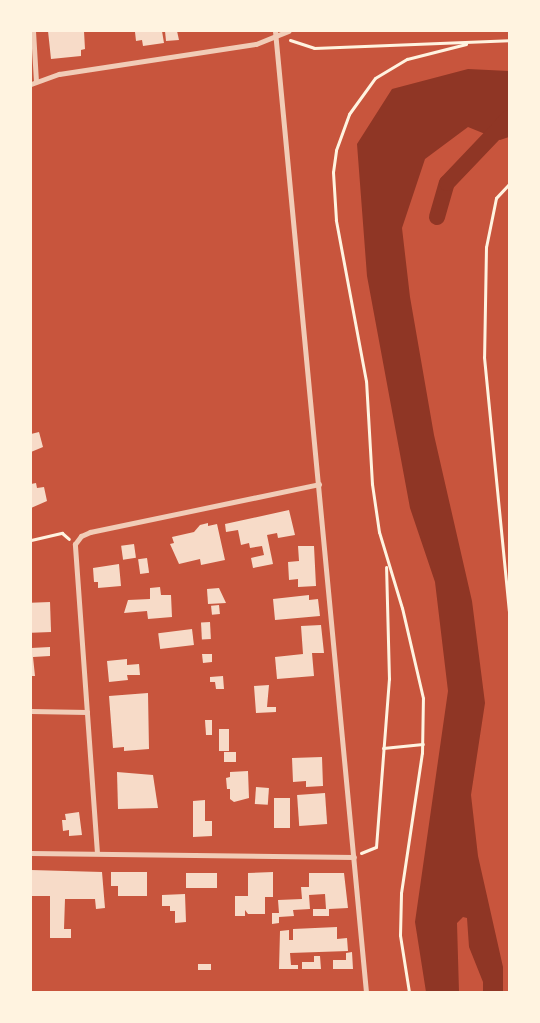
<!DOCTYPE html>
<html>
<head>
<meta charset="utf-8">
<style>
  body { margin:0 }
  #map { position:relative; width:540px; height:1023px; overflow:hidden; background:#c8553d; font-family:"Noto Sans",sans-serif }
  div>[style] { position:absolute }
  .water>* { inset:0; background:#8f3625 }
  .canal>* { height:16px; margin:-8px; padding:0 8px; transform-origin:8px; border-radius:8px; background:#8f3625 }
  .building>* { inset:0; background:#f7dbc8; transform-origin:0 0 }
  .path>* { height:3px; margin:-1.5px; padding:0 1.5px; transform-origin:1.5px; border-radius:1.5px; background:#fff3e0 }
  .minor>* { height:5px; margin:-2.5px; padding:0 2.5px; transform-origin:2.5px; border-radius:2.5px; background:#f1ccb7 }
  span { translate:-50% -50%; white-space:nowrap; text-align:center; line-height:1.15; -webkit-text-stroke:4.5px #fff3e0; paint-order:stroke }
  .frame { position:absolute; inset:0; border:32px solid #fff3e0; pointer-events:none }
</style>
</head>
<body>
<div id="map">
  <div class="water">
    <div style="clip-path:polygon(468px 69px,509px 71px,509px 137px,500px 140px,468px 127px,425px 159px,402px 228px,410px 297px,434px 435px,472px 601px,485px 703px,471px 795px,478px 856px,503px 967px,503px 992px,483px 992px,483px 982px,469px 947px,467px 918px,463px 917px,457px 923px,459px 992px,426px 992px,415px 922px,448px 691px,435px 582px,410px 508px,367px 276px,357px 144px,392px 89px)"></div>
  </div>
  <div class="canal">
    <div style="left:437px;top:217px;width:35px;rotate:-74deg"></div>
    <div style="left:447px;top:183px;width:90px;rotate:-46.4deg"></div>
  </div>
  <div class="building">
    <div style="clip-path:polygon(48px 31px,84px 31px,85px 49px,81px 50px,81px 56px,51px 59px)"></div>
    <div style="clip-path:polygon(139px 31px,162px 31px,164px 43px,143px 46px,142px 40px,136px 41px,135px 32px)"></div>
    <div style="clip-path:polygon(165px 31px,177px 31px,179px 40px,166px 41px)"></div>
    <div style="clip-path:polygon(39px 432px,43px 447px,31px 452px,31px 434px)"></div>
    <div style="clip-path:polygon(36px 483px,37px 488px,44px 487px,47px 501px,31px 508px,31px 484px)"></div>
    <div style="clip-path:polygon(289px 510px,295px 535px,278px 538px,277px 533px,267px 535px,273px 564px,253px 568px,251px 558px,264px 555px,262px 546px,250px 548px,249px 543px,241px 545px,238px 530px,226px 532px,225px 524px)"></div>
    <div style="clip-path:polygon(208px 523px,208px 526px,217px 524px,225px 560px,201px 565px,200px 559px,179px 564px,170px 544px,174px 543px,172px 537px,194px 532px,200px 525px)"></div>
    <div style="left:134px;top:544px;width:14px;height:13px;rotate:82deg"></div>
    <div style="clip-path:polygon(298px 546px,314px 546px,316px 586px,298px 587px,298px 579px,289px 580px,288px 562px,299px 561px)"></div>
    <div style="left:147px;top:558px;width:15px;height:9px;rotate:82deg"></div>
    <div style="clip-path:polygon(119px 564px,121px 586px,98px 588px,98px 582px,94px 582px,93px 568px)"></div>
    <div style="clip-path:polygon(160px 587px,161px 595px,171px 595px,172px 617px,148px 619px,147px 611px,124px 613px,128px 600px,150px 599px,150px 588px)"></div>
    <div style="clip-path:polygon(219px 588px,226px 603px,208px 604px,207px 589px)"></div>
    <div style="clip-path:polygon(309px 595px,309px 600px,318px 599px,320px 616px,275px 620px,273px 599px)"></div>
    <div style="left:50px;top:602px;width:30px;height:19px;rotate:88deg"></div>
    <div style="left:219px;top:605px;width:9px;height:8px;rotate:84deg"></div>
    <div style="left:210px;top:622px;width:17px;height:9px;rotate:87deg"></div>
    <div style="clip-path:polygon(321px 625px,324px 653px,312px 653px,314px 676px,277px 679px,275px 657px,303px 654px,301px 626px)"></div>
    <div style="left:192px;top:629px;width:16px;height:34px;rotate:83deg"></div>
    <div style="clip-path:polygon(50px 647px,50px 656px,33px 657px,35px 676px,31px 676px,31px 648px)"></div>
    <div style="clip-path:polygon(202px 654px,212px 654px,212px 662px,203px 663px)"></div>
    <div style="clip-path:polygon(127px 659px,127px 665px,139px 664px,140px 675px,127px 675px,128px 680px,109px 682px,107px 661px)"></div>
    <div style="clip-path:polygon(223px 676px,224px 689px,216px 689px,215px 682px,210px 682px,210px 677px)"></div>
    <div style="clip-path:polygon(269px 685px,267px 707px,276px 707px,276px 712px,256px 713px,254px 686px)"></div>
    <div style="clip-path:polygon(148px 693px,149px 749px,124px 751px,124px 747px,113px 748px,109px 696px)"></div>
    <div style="clip-path:polygon(205px 720px,212px 720px,212px 735px,206px 735px)"></div>
    <div style="left:219px;top:729px;width:10px;height:22px"></div>
    <div style="left:224px;top:752px;width:12px;height:10px"></div>
    <div style="clip-path:polygon(322px 757px,323px 786px,306px 787px,306px 781px,293px 782px,292px 758px)"></div>
    <div style="clip-path:polygon(248px 771px,249px 798px,234px 802px,230px 799px,230px 789px,227px 789px,226px 778px,230px 777px,230px 772px)"></div>
    <div style="clip-path:polygon(117px 772px,153px 775px,158px 808px,118px 809px)"></div>
    <div style="left:256px;top:787px;width:13px;height:17px;rotate:4deg"></div>
    <div style="left:325px;top:793px;width:31px;height:28px;rotate:86deg"></div>
    <div style="left:274px;top:798px;width:16px;height:30px"></div>
    <div style="clip-path:polygon(205px 800px,205px 821px,212px 821px,212px 836px,193px 837px,193px 801px)"></div>
    <div style="clip-path:polygon(79px 812px,82px 835px,69px 836px,69px 830px,63px 831px,62px 820px,66px 820px,65px 814px)"></div>
    <div style="clip-path:polygon(31px 870px,102px 872px,105px 908px,96px 909px,95px 899px,65px 899px,64px 929px,71px 929px,71px 938px,50px 938px,50px 896px,31px 896px)"></div>
    <div style="clip-path:polygon(111px 872px,147px 872px,147px 896px,118px 896px,118px 886px,111px 886px)"></div>
    <div style="clip-path:polygon(273px 872px,273px 897px,265px 897px,265px 914px,248px 914px,245px 910px,245px 916px,235px 916px,235px 896px,248px 896px,248px 873px)"></div>
    <div style="left:217px;top:873px;width:15px;height:31px;rotate:90deg"></div>
    <div style="clip-path:polygon(309px 873px,344px 873px,348px 908px,329px 909px,329px 916px,313px 916px,313px 909px,326px 909px,325px 894px,309px 895px,310px 909px,293px 910px,294px 916px,279px 917px,279px 923px,272px 924px,272px 913px,279px 913px,278px 900px,302px 899px,301px 887px,309px 887px)"></div>
    <div style="clip-path:polygon(185px 894px,186px 922px,175px 923px,175px 911px,170px 911px,170px 906px,162px 906px,162px 895px)"></div>
    <div style="clip-path:polygon(337px 927px,337px 939px,347px 938px,348px 951px,290px 953px,291px 965px,298px 965px,298px 969px,279px 969px,280px 931px,289px 930px,289px 940px,293px 940px,293px 929px)"></div>
    <div style="clip-path:polygon(352px 952px,353px 969px,333px 969px,333px 960px,346px 960px,346px 953px)"></div>
    <div style="clip-path:polygon(314px 956px,320px 956px,321px 969px,302px 969px,302px 962px,314px 962px)"></div>
    <div style="left:198px;top:964px;width:13px;height:6px"></div>
  </div>
  <div class="path">
    <div style="left:290px;top:40px;width:25px;rotate:18deg"></div>
    <div style="left:314px;top:48px;width:195px;rotate:-2.3deg"></div>
    <div style="left:509px;top:184px;width:19px;rotate:133deg"></div>
    <div style="left:496px;top:198px;width:50px;rotate:101.5deg"></div>
    <div style="left:486px;top:247px;width:110px;rotate:91deg"></div>
    <div style="left:484px;top:357px;width:255px;rotate:84.4deg"></div>
    <div style="left:31px;top:540px;width:32px;rotate:-13deg"></div>
    <div style="left:62px;top:533px;width:9px;rotate:41deg"></div>
    <div style="left:383px;top:748px;width:40px;rotate:-5.7deg"></div>
    <div style="left:361px;top:853px;width:16px;rotate:-22deg"></div>
    <div style="left:376px;top:847px;width:169px;rotate:-85.6deg"></div>
    <div style="left:389px;top:679px;width:112px;rotate:-91.5deg"></div>
    <div style="left:409px;top:992px;width:58px;rotate:-99deg"></div>
    <div style="left:400px;top:935px;width:42px;rotate:-88.6deg"></div>
    <div style="left:401px;top:893px;width:142px;rotate:-81.5deg"></div>
    <div style="left:422px;top:753px;width:55px;rotate:-89deg"></div>
    <div style="left:423px;top:698px;width:92px;rotate:-103.1deg"></div>
    <div style="left:402px;top:608px;width:79px;rotate:-106.8deg"></div>
    <div style="left:379px;top:532px;width:49px;rotate:-98.3deg"></div>
    <div style="left:372px;top:484px;width:103px;rotate:-93.3deg"></div>
    <div style="left:366px;top:381px;width:164px;rotate:-100.6deg"></div>
    <div style="left:336px;top:220px;width:48px;rotate:-93.6deg"></div>
    <div style="left:333px;top:172px;width:22px;rotate:-82deg"></div>
    <div style="left:336px;top:150px;width:38px;rotate:-70deg"></div>
    <div style="left:349px;top:114px;width:44px;rotate:-54.2deg"></div>
    <div style="left:375px;top:78px;width:37px;rotate:-31deg"></div>
    <div style="left:407px;top:59px;width:61px;rotate:-14.3deg"></div>
  </div>
  <div class="minor">
    <div style="left:33px;top:31px;width:50px;rotate:86.6deg"></div>
    <div style="left:275px;top:31px;width:965px;rotate:84.59deg"></div>
    <div style="left:31px;top:84px;width:30px;rotate:-20deg"></div>
    <div style="left:59px;top:74px;width:199px;rotate:-8.7deg"></div>
    <div style="left:256px;top:44px;width:35px;rotate:-22deg"></div>
    <div style="left:31px;top:711px;width:56px;rotate:1deg"></div>
    <div style="left:31px;top:853px;width:323px;rotate:0.7deg"></div>
    <div style="left:97px;top:853px;width:310px;rotate:-94.1deg"></div>
    <div style="left:75px;top:544px;width:10px;rotate:-53deg"></div>
    <div style="left:81px;top:536px;width:10px;rotate:-24deg"></div>
    <div style="left:90px;top:532px;width:234px;rotate:-11.8deg"></div>
  </div>
  <div class="frame"></div>
</div>
</body>
</html>
